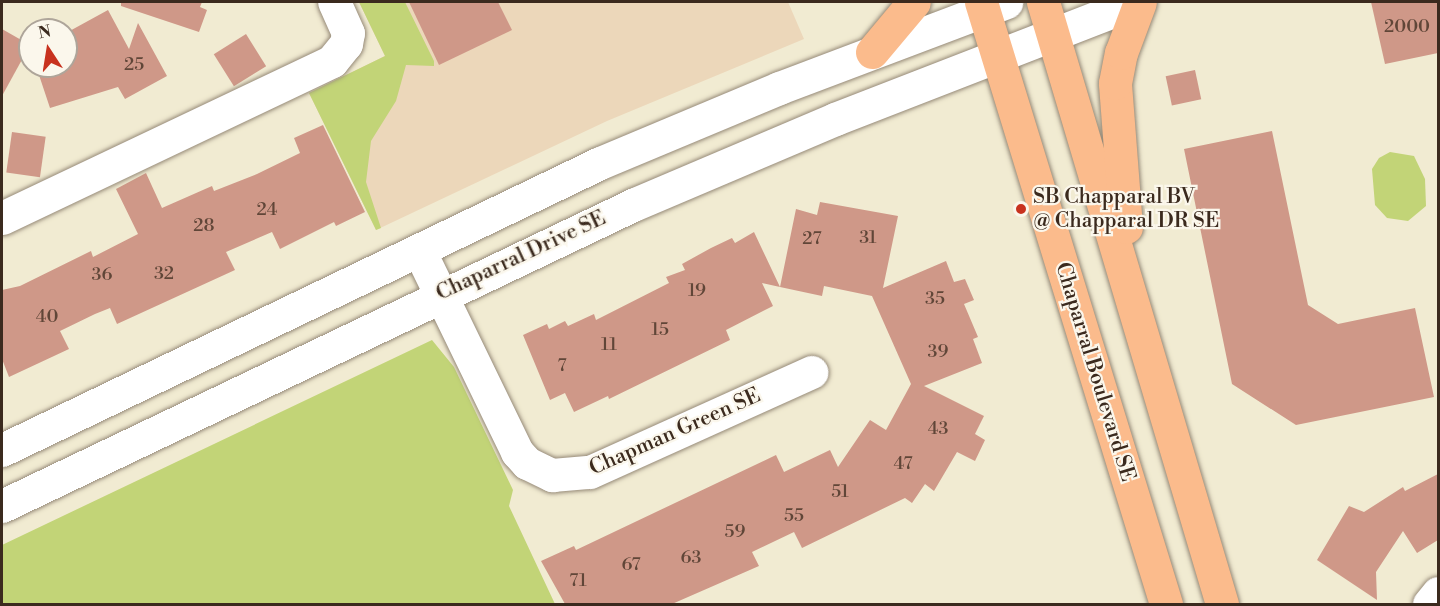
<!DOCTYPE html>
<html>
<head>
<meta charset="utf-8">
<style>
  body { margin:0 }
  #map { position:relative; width:1440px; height:606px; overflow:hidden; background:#f1ebd2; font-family:"Libre Bodoni",serif }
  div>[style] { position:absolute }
  .built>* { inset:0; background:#ecd7ba }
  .green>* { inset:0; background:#c2d477 }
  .building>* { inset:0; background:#cf9888; transform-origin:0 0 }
  .roads { filter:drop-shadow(0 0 2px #968a78) drop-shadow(0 0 2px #968a78) }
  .minor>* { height:33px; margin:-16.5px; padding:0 16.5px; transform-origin:16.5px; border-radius:16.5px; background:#fff }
  .major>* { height:33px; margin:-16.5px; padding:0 16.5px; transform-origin:16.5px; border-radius:16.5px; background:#fbbb8c }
  .dots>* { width:16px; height:16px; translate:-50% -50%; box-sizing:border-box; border:3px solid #fbf7ec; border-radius:50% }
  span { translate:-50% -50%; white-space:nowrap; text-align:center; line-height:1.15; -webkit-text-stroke:4.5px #fbf7ec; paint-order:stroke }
  .number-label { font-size:18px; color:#604638 }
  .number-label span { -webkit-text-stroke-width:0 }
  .poi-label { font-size:21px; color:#3b2a1e }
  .left { translate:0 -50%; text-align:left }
  .street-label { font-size:21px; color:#3b2a1e }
  .frame { position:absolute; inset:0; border:3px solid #3b2a1e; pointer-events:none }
  .north { position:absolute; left:18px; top:18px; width:60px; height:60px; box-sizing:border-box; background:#fbf7ec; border:2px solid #aea59a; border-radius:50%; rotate:348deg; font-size:16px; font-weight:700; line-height:24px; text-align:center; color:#3b2a1e }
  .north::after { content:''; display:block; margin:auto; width:21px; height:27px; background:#c8321e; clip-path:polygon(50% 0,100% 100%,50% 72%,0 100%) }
</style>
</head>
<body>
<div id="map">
  <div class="built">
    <div style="clip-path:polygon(359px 2px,788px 2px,804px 39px,607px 121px,376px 230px,309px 93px,385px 56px)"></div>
  </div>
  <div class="green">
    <div style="clip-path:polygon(359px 2px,405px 2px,434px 61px,434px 66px,406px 65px,396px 101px,371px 141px,366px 182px,381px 228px,376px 230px,309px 93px,385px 56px)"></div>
    <div style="clip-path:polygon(1390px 152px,1414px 156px,1425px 179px,1426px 206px,1408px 221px,1387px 218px,1375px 205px,1372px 169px,1379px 158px)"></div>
    <div style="clip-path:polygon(432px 340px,454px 367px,513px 490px,509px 506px,555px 604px,2px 604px,2px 545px)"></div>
  </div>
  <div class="building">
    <div style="clip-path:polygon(121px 2px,202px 2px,200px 7px,207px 10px,199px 32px,121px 6px)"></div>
    <div style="clip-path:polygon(409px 2px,498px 2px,512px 30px,439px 65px)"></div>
    <div style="clip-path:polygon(1371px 2px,1438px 2px,1438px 53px,1385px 64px)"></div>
    <div style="clip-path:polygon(108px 10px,129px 49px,138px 23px,167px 76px,125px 99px,118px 87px,50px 108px,36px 66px,66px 66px,66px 33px)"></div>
    <div style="clip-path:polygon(2px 29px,30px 45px,2px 96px)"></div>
    <div style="left:246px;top:34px;width:38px;height:38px;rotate:58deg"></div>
    <div style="left:1195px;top:70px;width:30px;height:30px;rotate:78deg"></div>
    <div style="clip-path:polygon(323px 125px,365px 212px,336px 226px,334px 222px,280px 249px,272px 232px,226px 252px,235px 270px,117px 324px,110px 308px,95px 314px,60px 331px,69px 349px,9px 377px,2px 359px,2px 290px,20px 286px,91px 251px,93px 257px,138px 234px,116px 189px,146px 173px,162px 208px,212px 186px,214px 191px,257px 174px,300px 153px,294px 138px)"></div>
    <div style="clip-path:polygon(1272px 131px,1308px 305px,1338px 324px,1415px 308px,1434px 397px,1296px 425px,1232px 384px,1184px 149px)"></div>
    <div style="left:12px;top:132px;width:34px;height:41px;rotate:8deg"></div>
    <div style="clip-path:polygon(820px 202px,898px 216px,883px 288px,946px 261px,954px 282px,965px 279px,974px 300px,964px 304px,978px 337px,973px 339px,982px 363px,924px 386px,984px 416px,975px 434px,985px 440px,975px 461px,957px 452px,934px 491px,925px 484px,912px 503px,905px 498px,802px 548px,794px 532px,752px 552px,759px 566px,672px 604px,565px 604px,541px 561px,574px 546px,576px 550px,776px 455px,784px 472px,830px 450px,838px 467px,870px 420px,886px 430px,911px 384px,872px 296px,824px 286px,822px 296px,780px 287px,796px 209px,817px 215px)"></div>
    <div style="clip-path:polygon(754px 232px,780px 287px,762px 283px,773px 306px,726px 330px,730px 340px,609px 399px,608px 396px,574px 412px,565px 393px,550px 400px,523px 335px,547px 324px,549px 329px,565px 321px,568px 326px,594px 314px,596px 320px,669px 283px,666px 277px,685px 270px,682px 264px,711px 248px,732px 238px,735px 243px)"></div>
    <div style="clip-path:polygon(1438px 474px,1438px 540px,1417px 553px,1403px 531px,1376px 572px,1377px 600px,1317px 560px,1349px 506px,1364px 512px,1403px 487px,1405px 491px)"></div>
  </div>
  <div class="roads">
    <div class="minor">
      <div style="left:2px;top:218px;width:365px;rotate:-25.4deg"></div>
      <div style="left:332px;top:61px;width:22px;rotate:-51deg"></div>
      <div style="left:346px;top:44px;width:11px;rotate:-80deg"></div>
      <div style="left:348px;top:33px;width:34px;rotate:-114deg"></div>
      <div style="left:419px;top:250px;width:225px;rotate:64.1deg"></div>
      <div style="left:517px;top:452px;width:15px;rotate:48deg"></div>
      <div style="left:527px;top:463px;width:28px;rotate:26deg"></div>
      <div style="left:552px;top:475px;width:38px;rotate:-5deg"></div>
      <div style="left:590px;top:472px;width:243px;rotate:-24.3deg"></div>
      <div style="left:2px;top:450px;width:663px;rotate:-25.64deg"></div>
      <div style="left:600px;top:163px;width:194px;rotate:-22.7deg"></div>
      <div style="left:779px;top:88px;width:243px;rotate:-20.7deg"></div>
      <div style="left:2px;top:506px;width:701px;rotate:-25.51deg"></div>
      <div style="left:635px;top:204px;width:217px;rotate:-23deg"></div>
      <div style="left:835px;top:119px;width:323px;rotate:-21.2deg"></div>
      <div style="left:1429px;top:604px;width:14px;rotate:-51deg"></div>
    </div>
    <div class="major">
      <div style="left:981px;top:2px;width:630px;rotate:72.92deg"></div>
      <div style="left:1043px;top:2px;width:628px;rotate:73.44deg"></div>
      <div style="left:872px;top:52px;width:65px;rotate:-50deg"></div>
      <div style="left:1126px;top:227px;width:144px;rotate:-94.4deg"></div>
      <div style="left:1115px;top:83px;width:31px;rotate:-79deg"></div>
      <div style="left:1121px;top:53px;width:54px;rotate:-69.6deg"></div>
    </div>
  </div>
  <div class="dots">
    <div style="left:1021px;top:209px;background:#c8321e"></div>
  </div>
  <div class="number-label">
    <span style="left:1407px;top:27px">2000</span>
    <span style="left:134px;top:65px">25</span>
    <span style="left:267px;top:210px">24</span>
    <span style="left:204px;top:226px">28</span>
    <span style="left:868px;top:238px">31</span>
    <span style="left:812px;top:239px">27</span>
    <span style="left:164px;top:274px">32</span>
    <span style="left:102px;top:275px">36</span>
    <span style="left:697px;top:291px">19</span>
    <span style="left:935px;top:299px">35</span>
    <span style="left:47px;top:317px">40</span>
    <span style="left:660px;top:330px">15</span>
    <span style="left:609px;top:345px">11</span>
    <span style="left:938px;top:352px">39</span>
    <span style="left:562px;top:366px">7</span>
    <span style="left:938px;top:429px">43</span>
    <span style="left:903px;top:464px">47</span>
    <span style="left:840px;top:492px">51</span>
    <span style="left:794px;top:516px">55</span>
    <span style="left:735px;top:532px">59</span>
    <span style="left:691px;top:558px">63</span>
    <span style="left:631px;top:565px">67</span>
    <span style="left:578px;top:581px">71</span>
  </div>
  <div class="poi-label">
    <span class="left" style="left:1033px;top:209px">SB Chapparal BV<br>@ Chapparal DR SE</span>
  </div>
  <div class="street-label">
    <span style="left:521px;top:256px;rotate:-25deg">Chaparral Drive SE</span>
    <span style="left:1095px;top:372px;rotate:73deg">Chaparral Boulevard SE</span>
    <span style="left:675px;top:432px;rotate:-24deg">Chapman Green SE</span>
  </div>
  <div class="frame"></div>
  <div class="north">N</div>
</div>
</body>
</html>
